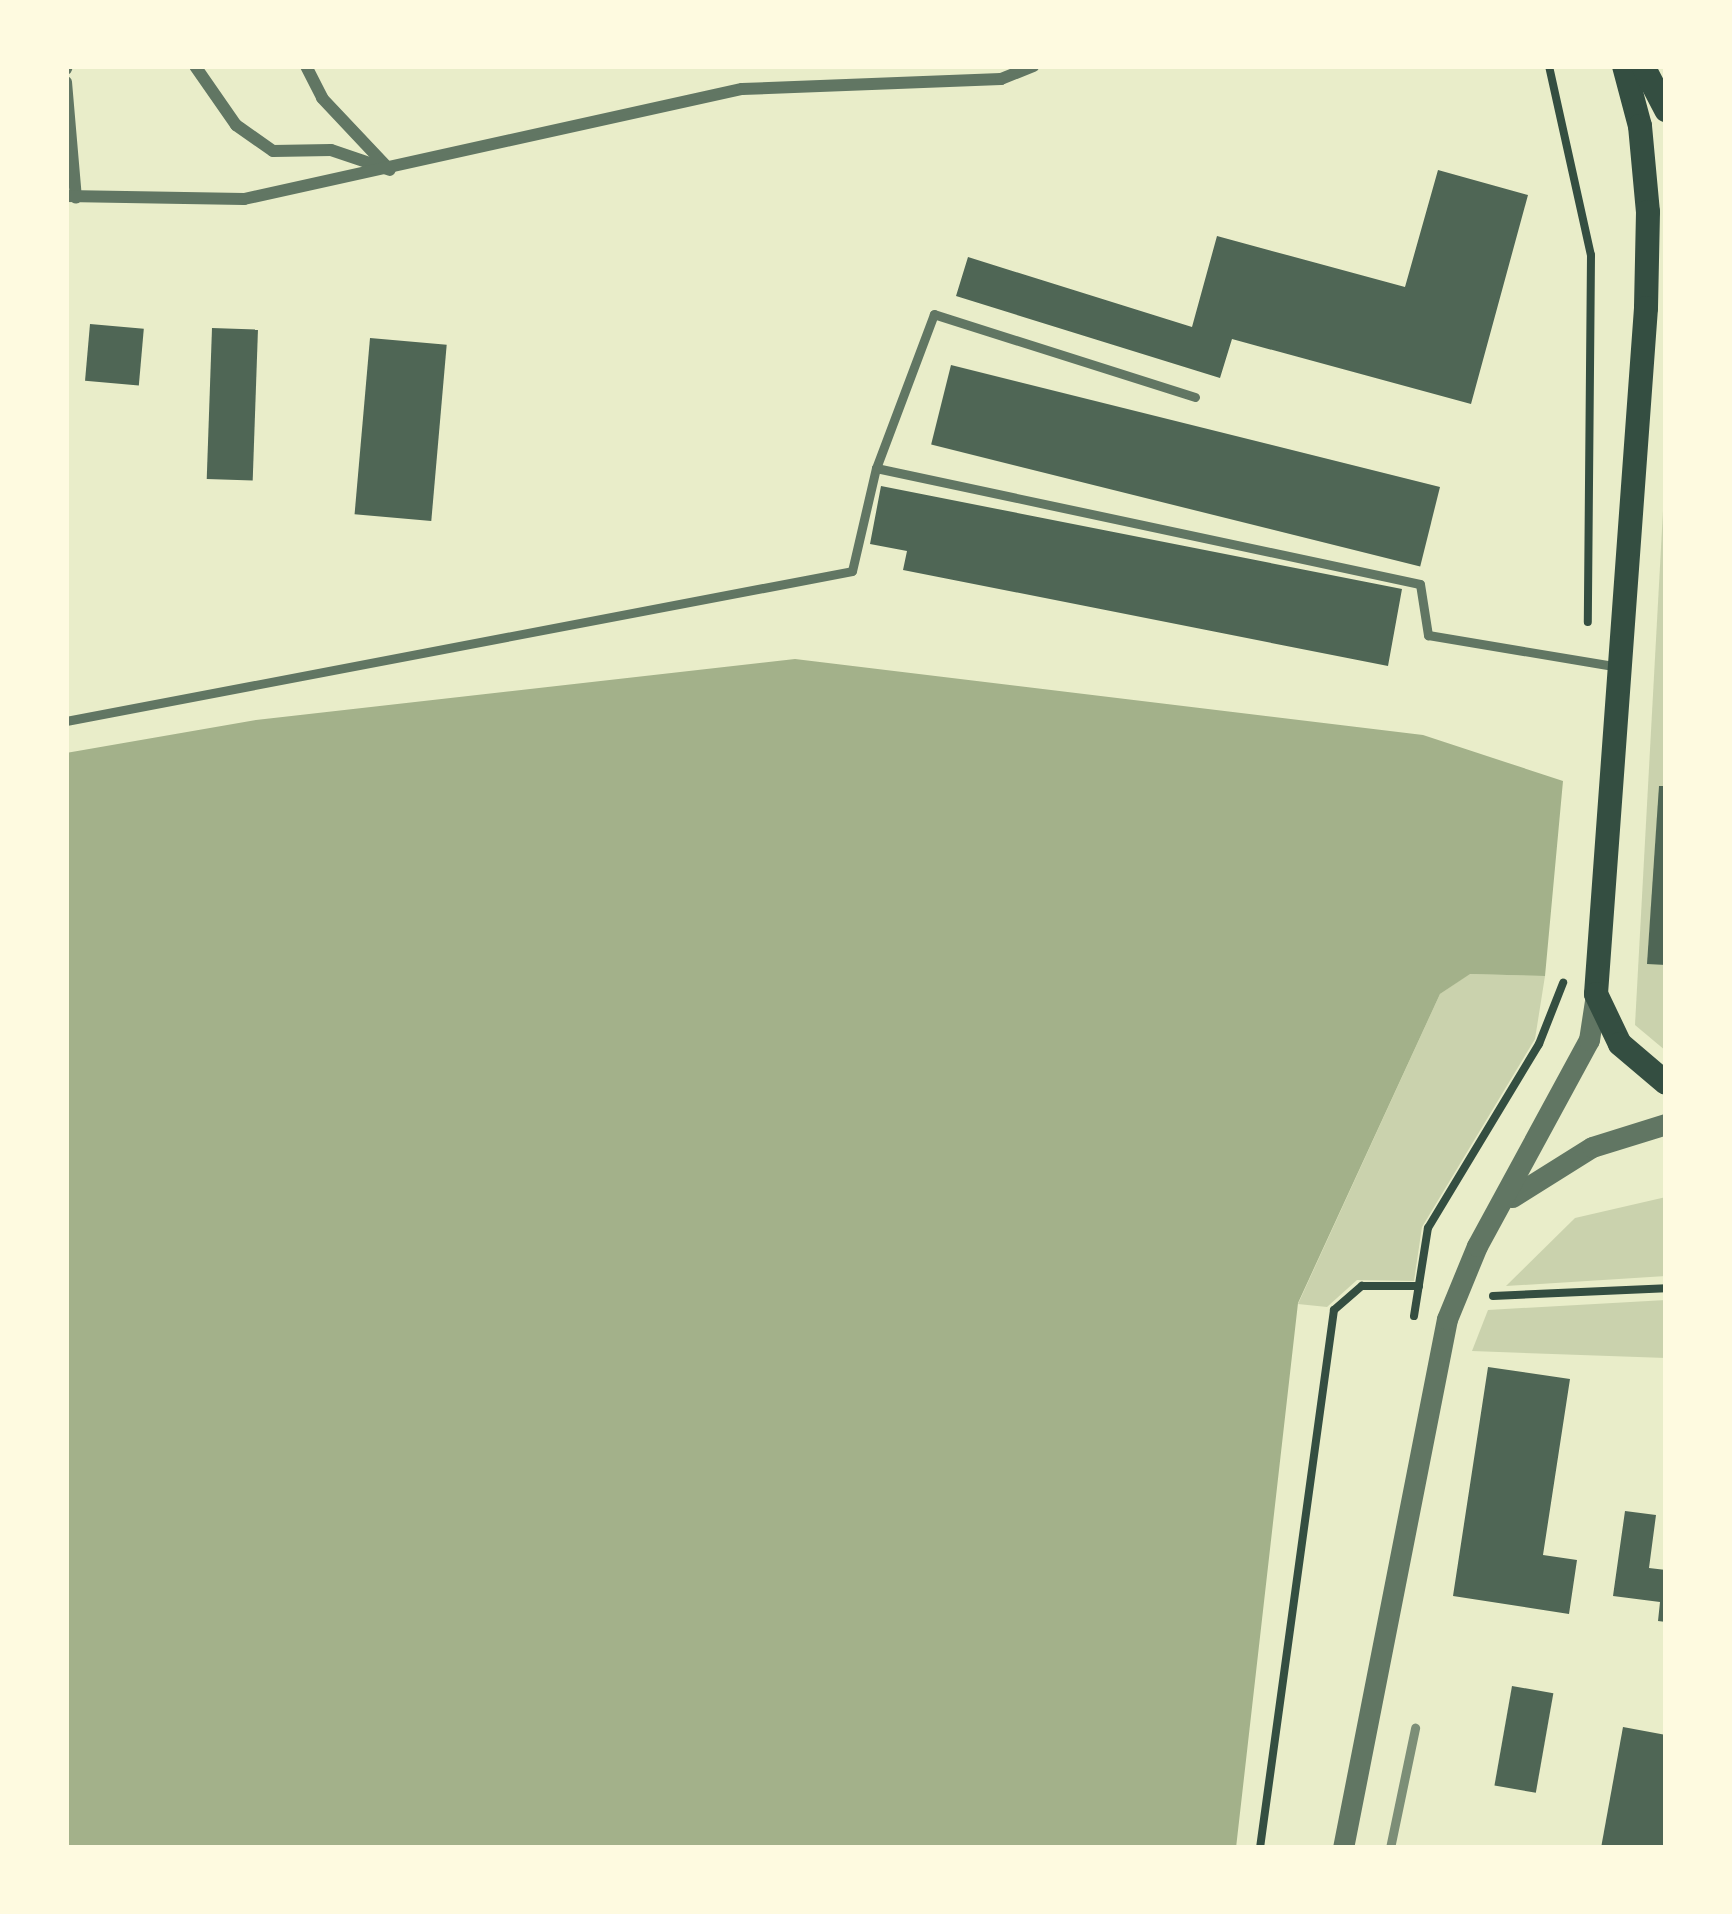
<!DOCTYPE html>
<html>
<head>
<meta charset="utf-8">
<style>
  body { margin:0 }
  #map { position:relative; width:1732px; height:1914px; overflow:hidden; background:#e9edc9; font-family:"Source Sans 3",sans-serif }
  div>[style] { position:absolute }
  .green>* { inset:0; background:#cad2ad }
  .water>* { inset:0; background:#a3b18a }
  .building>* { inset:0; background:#4f6655; transform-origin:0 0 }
  .path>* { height:8px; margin:-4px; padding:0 4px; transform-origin:4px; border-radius:4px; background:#344e41 }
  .service>* { height:9px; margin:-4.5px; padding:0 4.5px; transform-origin:4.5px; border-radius:4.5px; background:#617663 }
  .minor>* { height:12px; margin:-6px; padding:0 6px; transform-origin:6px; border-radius:6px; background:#617663 }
  .tertiary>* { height:21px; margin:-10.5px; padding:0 10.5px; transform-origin:10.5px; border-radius:10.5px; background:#617663 }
  .secondary>* { height:24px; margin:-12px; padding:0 12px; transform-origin:12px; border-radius:12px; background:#344e41 }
  .rail>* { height:9px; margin:-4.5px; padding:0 4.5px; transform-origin:4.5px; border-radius:4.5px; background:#7c8e77 }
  span { translate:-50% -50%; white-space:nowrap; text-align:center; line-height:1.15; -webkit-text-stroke:10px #fefae0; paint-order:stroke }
  .frame { position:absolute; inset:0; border:69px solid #fefae0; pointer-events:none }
</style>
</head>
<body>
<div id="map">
  <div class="green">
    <div style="clip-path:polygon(1666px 456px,1666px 1051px,1635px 1025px)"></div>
    <div style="clip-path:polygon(1469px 974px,1545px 976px,1535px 1039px,1422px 1227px,1414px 1281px,1357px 1280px,1327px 1307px,1298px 1304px,1440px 994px)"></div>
    <div style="clip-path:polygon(1666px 1197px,1666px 1276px,1506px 1286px,1575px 1218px)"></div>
    <div style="clip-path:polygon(1666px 1300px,1666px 1358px,1472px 1351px,1488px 1310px)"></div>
  </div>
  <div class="water">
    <div style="clip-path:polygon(795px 659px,1423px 735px,1563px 781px,1545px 976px,1470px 974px,1440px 994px,1298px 1303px,1236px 1848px,66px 1848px,66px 753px,256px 720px)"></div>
  </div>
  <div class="building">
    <div style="clip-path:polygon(1438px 170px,1528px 195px,1471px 404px,1232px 339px,1220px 378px,956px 296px,968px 257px,1192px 327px,1217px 236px,1405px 287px)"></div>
    <div style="left:90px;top:324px;width:54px;height:57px;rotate:5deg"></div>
    <div style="left:212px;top:328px;width:46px;height:151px;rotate:2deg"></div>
    <div style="left:370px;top:338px;width:77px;height:177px;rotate:5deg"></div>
    <div style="left:951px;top:365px;width:504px;height:82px;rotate:14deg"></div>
    <div style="clip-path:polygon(881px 486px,1402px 589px,1388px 666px,903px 570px,907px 551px,870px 544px)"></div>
    <div style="clip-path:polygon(1659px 786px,1666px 786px,1666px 965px,1647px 964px)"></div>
    <div style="clip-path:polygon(1488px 1367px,1570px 1379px,1543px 1555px,1577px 1560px,1569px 1614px,1453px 1596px)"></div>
    <div style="clip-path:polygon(1625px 1511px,1656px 1515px,1649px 1568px,1666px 1570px,1666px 1622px,1658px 1621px,1660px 1602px,1613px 1596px)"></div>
    <div style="left:1512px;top:1686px;width:42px;height:101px;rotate:10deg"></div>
    <div style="clip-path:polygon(1623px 1727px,1666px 1735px,1666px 1848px,1601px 1848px)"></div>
  </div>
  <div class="path">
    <div style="left:1549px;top:66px;width:194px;rotate:77.5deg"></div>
    <div style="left:1591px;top:255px;width:367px;rotate:90.5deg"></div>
    <div style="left:1493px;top:1296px;width:173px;rotate:-2.6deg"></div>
    <div style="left:1414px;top:1316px;width:89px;rotate:-81deg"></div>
    <div style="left:1428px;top:1228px;width:215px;rotate:-58.9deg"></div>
    <div style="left:1539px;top:1044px;width:66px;rotate:-68.5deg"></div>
    <div style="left:1260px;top:1848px;width:543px;rotate:-82.17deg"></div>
    <div style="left:1334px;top:1310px;width:37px;rotate:-41deg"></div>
    <div style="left:1362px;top:1286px;width:57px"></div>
  </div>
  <div class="service">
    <div style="left:1195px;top:397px;width:274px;rotate:-162.4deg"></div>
    <div style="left:934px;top:314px;width:165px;rotate:110.6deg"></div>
    <div style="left:876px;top:468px;width:556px;rotate:12.04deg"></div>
    <div style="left:1420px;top:584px;width:52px;rotate:81.1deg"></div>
    <div style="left:1428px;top:635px;width:194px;rotate:9.5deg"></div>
    <div style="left:66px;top:721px;width:800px;rotate:-10.8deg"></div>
    <div style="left:852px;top:571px;width:106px;rotate:-76.9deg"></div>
  </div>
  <div class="minor">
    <div style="left:195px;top:66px;width:72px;rotate:55.2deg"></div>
    <div style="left:236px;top:125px;width:45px;rotate:35.1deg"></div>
    <div style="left:273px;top:151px;width:58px;rotate:-1deg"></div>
    <div style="left:331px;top:150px;width:62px;rotate:18.7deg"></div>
    <div style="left:306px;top:66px;width:36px;rotate:63deg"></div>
    <div style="left:322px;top:98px;width:95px;rotate:46.7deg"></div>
    <div style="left:66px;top:69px;width:3px;rotate:-72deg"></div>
    <div style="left:66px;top:82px;width:116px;rotate:85.1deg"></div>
    <div style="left:66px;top:196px;width:178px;rotate:1deg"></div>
    <div style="left:244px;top:199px;width:510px;rotate:-12.46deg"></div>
    <div style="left:742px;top:89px;width:259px;rotate:-2.2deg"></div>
    <div style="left:1001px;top:79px;width:35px;rotate:-22deg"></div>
  </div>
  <div class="tertiary">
    <div style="left:1512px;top:1197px;width:94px;rotate:-32deg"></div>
    <div style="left:1592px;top:1147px;width:77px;rotate:-17.3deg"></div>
    <div style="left:1343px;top:1848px;width:539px;rotate:-78.88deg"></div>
    <div style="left:1447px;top:1319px;width:79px;rotate:-67.7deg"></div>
    <div style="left:1477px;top:1246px;width:234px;rotate:-61.5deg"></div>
    <div style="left:1589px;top:1040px;width:47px;rotate:-81.3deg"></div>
  </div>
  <div class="secondary">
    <div style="left:1624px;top:66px;width:62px;rotate:75.1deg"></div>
    <div style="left:1640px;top:126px;width:86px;rotate:84.7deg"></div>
    <div style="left:1648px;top:212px;width:96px;rotate:91.2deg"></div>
    <div style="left:1646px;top:308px;width:688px;rotate:94.17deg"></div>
    <div style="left:1596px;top:994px;width:55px;rotate:64.4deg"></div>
    <div style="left:1620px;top:1044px;width:60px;rotate:40.3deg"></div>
    <div style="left:1643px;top:66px;width:50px;rotate:62.4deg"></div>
  </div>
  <div class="rail">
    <div style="left:1390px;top:1848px;width:123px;rotate:-78.2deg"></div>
  </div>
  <div class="frame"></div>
</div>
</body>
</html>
